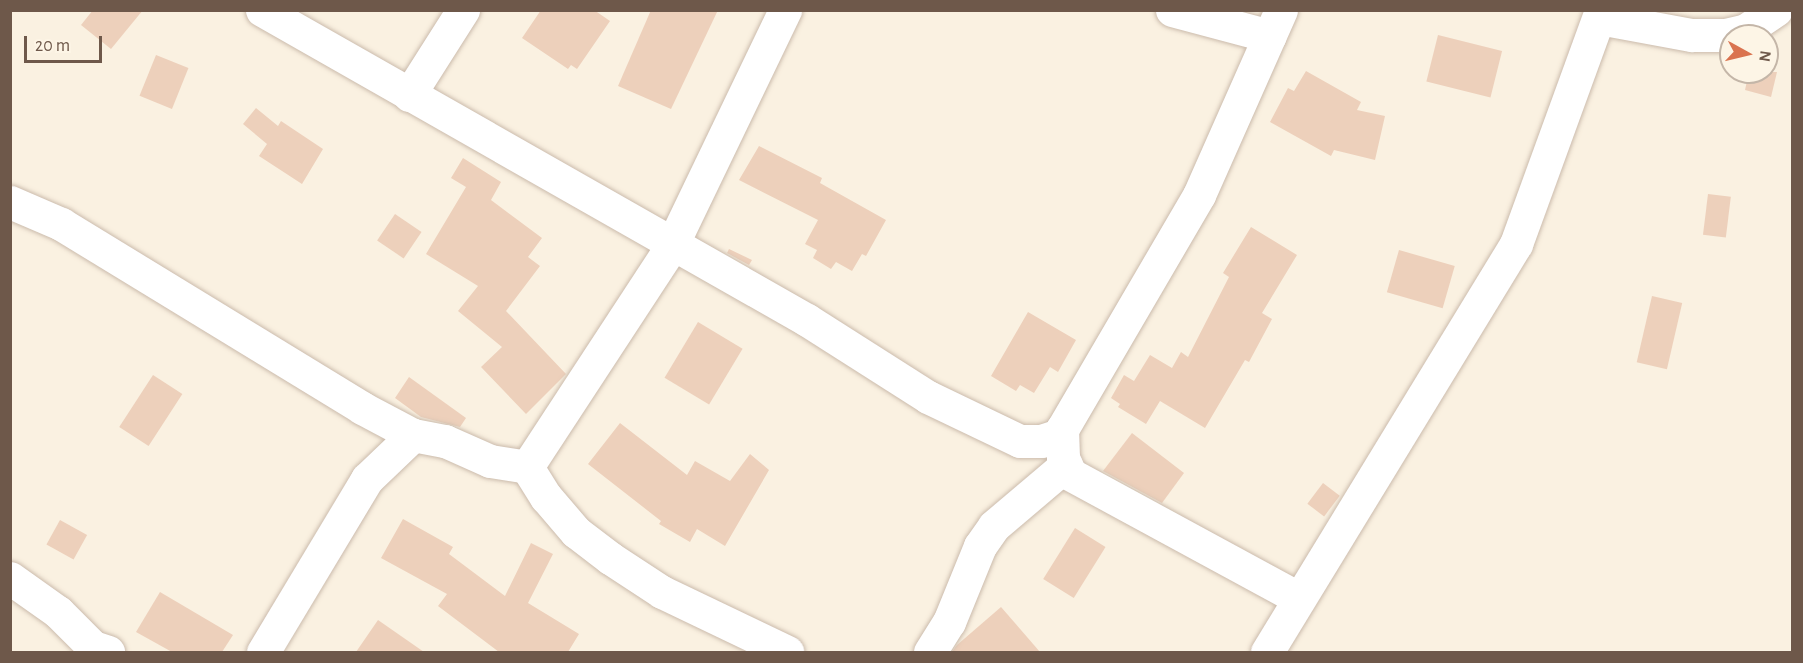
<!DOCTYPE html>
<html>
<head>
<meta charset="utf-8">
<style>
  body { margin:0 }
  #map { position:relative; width:1803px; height:663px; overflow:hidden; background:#faf1e1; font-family:"Alegreya Sans",sans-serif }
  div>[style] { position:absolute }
  .building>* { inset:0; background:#edd0bb; transform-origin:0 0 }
  .roads { filter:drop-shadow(0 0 2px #cbbbac) drop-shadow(0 0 2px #cbbbac) }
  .minor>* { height:33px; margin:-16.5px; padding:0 16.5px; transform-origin:16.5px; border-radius:16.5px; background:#fff }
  span { translate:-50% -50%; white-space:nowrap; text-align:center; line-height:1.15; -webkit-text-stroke:6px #fdf5e6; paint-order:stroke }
  .frame { position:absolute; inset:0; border:12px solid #6e584a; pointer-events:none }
  .north { position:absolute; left:1719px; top:24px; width:60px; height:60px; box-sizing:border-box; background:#fdf5e6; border:2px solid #c4b6a8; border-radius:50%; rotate:98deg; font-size:16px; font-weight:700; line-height:24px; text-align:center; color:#6e584a }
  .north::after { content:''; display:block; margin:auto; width:21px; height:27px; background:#da734f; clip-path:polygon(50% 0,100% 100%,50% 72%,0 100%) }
  .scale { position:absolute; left:24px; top:36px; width:78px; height:27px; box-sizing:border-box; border:3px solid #6e584a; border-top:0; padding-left:8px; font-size:18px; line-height:21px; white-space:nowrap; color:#6e584a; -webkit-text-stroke:4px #fdf5e6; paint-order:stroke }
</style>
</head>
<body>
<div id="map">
  <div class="building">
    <div style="clip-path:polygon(93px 10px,143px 10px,111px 49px,81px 25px)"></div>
    <div style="clip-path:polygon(541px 10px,594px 10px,610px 21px,577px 69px,571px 65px,568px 69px,522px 38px)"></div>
    <div style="clip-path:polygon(651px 10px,718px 10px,671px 109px,618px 86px)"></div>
    <div style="left:1438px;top:35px;width:66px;height:48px;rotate:14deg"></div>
    <div style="left:156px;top:55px;width:35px;height:44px;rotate:22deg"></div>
    <div style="clip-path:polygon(1306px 71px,1361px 102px,1357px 110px,1385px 116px,1375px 160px,1334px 150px,1331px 156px,1270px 122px,1288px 88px,1294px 91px)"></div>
    <div style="clip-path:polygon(1749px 72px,1777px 72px,1771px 97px,1745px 90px)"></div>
    <div style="clip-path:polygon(256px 108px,278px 126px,281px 121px,323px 149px,302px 184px,259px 156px,267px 144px,243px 124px)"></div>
    <div style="clip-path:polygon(759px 146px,822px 178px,820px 183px,886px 220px,866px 256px,862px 254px,852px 271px,836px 262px,831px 269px,813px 258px,817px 250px,805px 244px,818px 220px,739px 180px)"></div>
    <div style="clip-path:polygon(463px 158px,501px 182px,491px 200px,542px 238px,528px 257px,540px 266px,506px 311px,566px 374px,526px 414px,481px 367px,502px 347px,458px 311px,478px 286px,426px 254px,466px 187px,451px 178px)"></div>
    <div style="left:1708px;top:194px;width:23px;height:41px;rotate:7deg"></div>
    <div style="left:395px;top:214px;width:32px;height:32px;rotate:34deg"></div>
    <div style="clip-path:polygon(1251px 227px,1297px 255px,1262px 313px,1272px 319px,1249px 362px,1245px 360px,1205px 428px,1160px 401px,1146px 424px,1118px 407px,1120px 404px,1111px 398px,1124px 375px,1134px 381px,1150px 355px,1172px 368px,1181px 352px,1188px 357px,1229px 277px,1223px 273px)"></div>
    <div style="clip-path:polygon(729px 249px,752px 260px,749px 265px,727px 253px)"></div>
    <div style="left:1399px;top:250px;width:58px;height:44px;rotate:16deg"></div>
    <div style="left:1652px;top:296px;width:31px;height:68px;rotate:13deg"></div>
    <div style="clip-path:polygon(1028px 312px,1076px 340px,1058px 372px,1050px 367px,1034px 393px,1020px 385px,1016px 391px,991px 376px)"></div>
    <div style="left:698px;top:322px;width:52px;height:65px;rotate:31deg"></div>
    <div style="left:153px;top:375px;width:35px;height:62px;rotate:33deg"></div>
    <div style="clip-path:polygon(409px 377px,466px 418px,460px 427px,421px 417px,395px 398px)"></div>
    <div style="clip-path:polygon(620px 423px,687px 475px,695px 461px,730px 481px,750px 454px,769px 470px,725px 546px,697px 529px,690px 542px,659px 524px,661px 521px,588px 464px)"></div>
    <div style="clip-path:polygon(1132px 433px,1184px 473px,1162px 503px,1103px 471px)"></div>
    <div style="left:1323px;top:483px;width:21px;height:26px;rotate:37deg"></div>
    <div style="clip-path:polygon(403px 519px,453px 547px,449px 554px,505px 596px,531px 543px,553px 554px,528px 603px,579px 634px,568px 652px,499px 652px,438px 606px,447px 594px,381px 558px)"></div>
    <div style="left:60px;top:520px;width:31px;height:28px;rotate:29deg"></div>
    <div style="left:1075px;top:528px;width:36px;height:60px;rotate:32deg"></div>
    <div style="clip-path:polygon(160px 592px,233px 635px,222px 652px,172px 652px,136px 632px)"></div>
    <div style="clip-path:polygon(1001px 607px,1040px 652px,952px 652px,957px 645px)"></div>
    <div style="clip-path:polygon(378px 620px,424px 652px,356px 652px)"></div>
  </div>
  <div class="roads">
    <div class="minor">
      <div style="left:262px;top:10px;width:627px;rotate:29.63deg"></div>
      <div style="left:807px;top:320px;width:143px;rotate:32.5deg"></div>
      <div style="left:928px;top:397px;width:102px;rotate:25.6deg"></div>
      <div style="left:1020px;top:441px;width:21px"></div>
      <div style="left:1041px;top:441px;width:22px;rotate:-18deg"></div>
      <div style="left:1172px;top:10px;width:101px;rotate:14.9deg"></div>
      <div style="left:1281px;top:10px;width:202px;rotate:113.9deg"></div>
      <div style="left:1199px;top:195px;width:271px;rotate:120.3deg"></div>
      <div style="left:1062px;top:429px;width:29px;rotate:88deg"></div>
      <div style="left:1063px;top:458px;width:17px;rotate:66deg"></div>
      <div style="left:1070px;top:474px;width:260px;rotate:28.5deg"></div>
      <div style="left:1599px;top:18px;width:95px;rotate:10.4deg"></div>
      <div style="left:1692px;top:35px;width:33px"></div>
      <div style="left:1725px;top:35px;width:22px;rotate:-13deg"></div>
      <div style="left:1746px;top:30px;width:36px;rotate:-34deg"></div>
      <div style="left:409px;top:95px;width:101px;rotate:-57.6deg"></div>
      <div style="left:10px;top:202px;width:56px;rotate:23.3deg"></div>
      <div style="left:61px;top:224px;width:353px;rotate:31.4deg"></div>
      <div style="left:362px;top:408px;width:58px;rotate:27.9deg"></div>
      <div style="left:527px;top:467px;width:36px;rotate:58deg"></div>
      <div style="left:546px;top:497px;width:46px;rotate:49.4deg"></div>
      <div style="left:576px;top:532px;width:43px;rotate:37.4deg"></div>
      <div style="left:610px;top:558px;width:62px;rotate:33.2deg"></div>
      <div style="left:662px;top:592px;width:139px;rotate:25.6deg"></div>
      <div style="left:10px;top:578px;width:59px;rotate:35.3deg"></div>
      <div style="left:58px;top:612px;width:49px;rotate:45deg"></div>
      <div style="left:93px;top:647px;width:16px;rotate:18deg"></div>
      <div style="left:263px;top:652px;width:202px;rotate:-59deg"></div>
      <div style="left:367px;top:479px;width:64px;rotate:-43.7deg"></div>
      <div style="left:413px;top:435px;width:33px;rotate:11deg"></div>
      <div style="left:445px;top:441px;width:49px;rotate:24deg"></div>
      <div style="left:490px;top:461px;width:37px;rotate:9deg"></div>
      <div style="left:527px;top:467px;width:265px;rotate:-56.8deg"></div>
      <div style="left:672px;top:245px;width:261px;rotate:-64.3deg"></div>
      <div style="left:930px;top:652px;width:36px;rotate:-58deg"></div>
      <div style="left:949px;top:622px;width:82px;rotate:-67.8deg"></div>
      <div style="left:980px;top:546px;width:24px;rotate:-55deg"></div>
      <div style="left:994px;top:526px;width:94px;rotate:-40.3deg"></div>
      <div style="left:1267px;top:652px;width:478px;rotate:-58.6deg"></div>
      <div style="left:1516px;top:244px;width:249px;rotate:-70deg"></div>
    </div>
  </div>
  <div class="frame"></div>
  <div class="north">N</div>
  <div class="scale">20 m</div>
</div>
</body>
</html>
